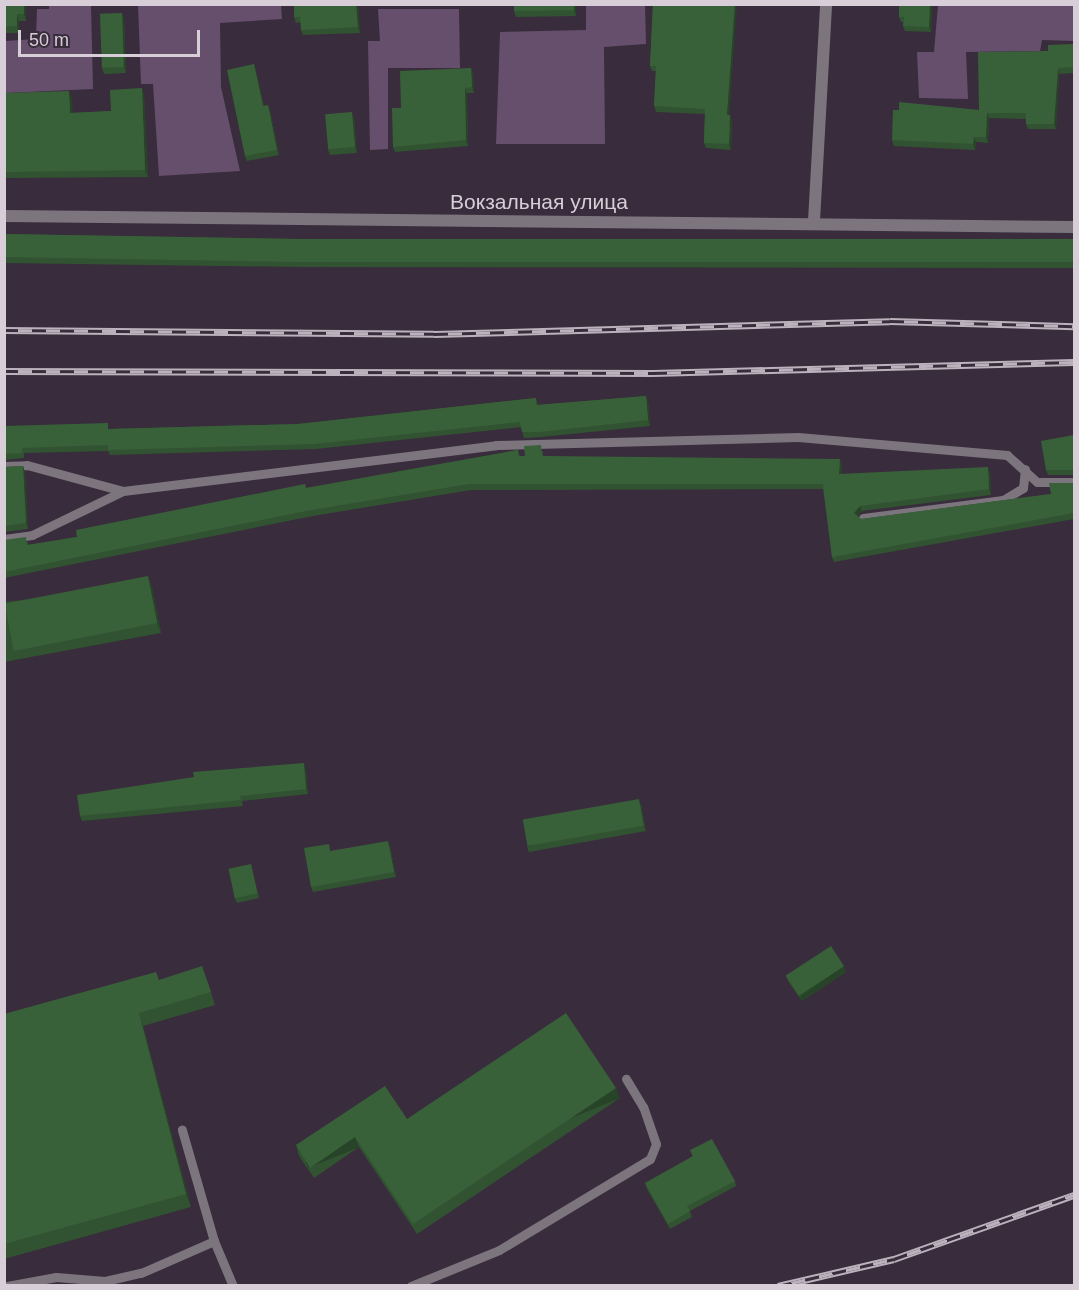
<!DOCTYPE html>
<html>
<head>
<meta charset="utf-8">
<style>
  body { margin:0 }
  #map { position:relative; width:1079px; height:1290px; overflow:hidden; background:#392c3c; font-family:Helvetica,sans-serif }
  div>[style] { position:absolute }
  .green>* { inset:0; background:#664f6c }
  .service>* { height:9px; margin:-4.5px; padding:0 4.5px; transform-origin:4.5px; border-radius:4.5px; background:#7c757e }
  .minor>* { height:12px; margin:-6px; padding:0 6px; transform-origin:6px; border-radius:6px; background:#7c757e }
  .rail>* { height:7px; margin-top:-3.5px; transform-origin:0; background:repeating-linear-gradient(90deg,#392c3c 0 14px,#bbb2bd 0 28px); box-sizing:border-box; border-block:2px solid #bbb2bd }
  .wall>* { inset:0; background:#315331 }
  .shaded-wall>* { inset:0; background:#284428; transform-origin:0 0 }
  .building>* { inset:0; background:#396139; transform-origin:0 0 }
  span { translate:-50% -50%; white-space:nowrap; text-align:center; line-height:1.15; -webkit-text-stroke:5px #392c3c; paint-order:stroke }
  .street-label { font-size:21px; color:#d7ced8 }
  .frame { position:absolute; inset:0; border:6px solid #d7ced8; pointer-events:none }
  .scale { position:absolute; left:18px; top:30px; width:182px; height:27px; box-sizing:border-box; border:3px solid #d7ced8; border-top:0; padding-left:8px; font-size:18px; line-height:21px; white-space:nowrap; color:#d7ced8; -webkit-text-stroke:4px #392c3c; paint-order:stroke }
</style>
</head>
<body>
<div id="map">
  <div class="green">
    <div style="clip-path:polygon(49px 5px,98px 5px,91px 5px,93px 89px,5px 93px,5px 41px,36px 39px,37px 9px,49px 9px)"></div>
    <div style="clip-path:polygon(138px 5px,281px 5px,282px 19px,220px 23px,221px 87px,240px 171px,159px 176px,153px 84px,141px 84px)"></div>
    <div style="clip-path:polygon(586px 5px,645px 5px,646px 44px,604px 47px,605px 144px,496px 144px,500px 32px,586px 30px)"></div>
    <div style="clip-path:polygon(938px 5px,1074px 5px,1074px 41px,1042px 40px,1040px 51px,966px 52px,968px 99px,919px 98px,917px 52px,934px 52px)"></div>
    <div style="clip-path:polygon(378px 9px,459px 9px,460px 68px,388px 68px,388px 149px,370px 150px,368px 41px,380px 41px)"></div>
  </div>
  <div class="service">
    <div style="left:4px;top:466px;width:23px;rotate:-2deg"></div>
    <div style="left:27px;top:465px;width:99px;rotate:15.2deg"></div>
    <div style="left:123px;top:491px;width:376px;rotate:-7deg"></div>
    <div style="left:496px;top:445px;width:302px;rotate:-1.5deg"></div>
    <div style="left:798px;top:437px;width:210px;rotate:4.9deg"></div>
    <div style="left:1007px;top:455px;width:40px;rotate:42deg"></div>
    <div style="left:1037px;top:482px;width:37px"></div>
    <div style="left:863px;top:518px;width:141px;rotate:-7.3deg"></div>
    <div style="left:1003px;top:500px;width:23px;rotate:-31deg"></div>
    <div style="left:1023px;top:488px;width:19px;rotate:-84deg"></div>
    <div style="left:4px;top:539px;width:28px;rotate:-8deg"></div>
    <div style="left:32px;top:535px;width:101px;rotate:-25.8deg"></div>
    <div style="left:214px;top:1241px;width:49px;rotate:67.1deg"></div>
    <div style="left:7px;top:1286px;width:50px;rotate:-10.4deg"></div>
    <div style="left:56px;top:1277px;width:49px;rotate:4.7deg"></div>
    <div style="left:105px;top:1281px;width:37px;rotate:-13deg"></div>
    <div style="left:141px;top:1273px;width:80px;rotate:-23.7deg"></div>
    <div style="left:214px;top:1241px;width:116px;rotate:-106.1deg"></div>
    <div style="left:411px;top:1286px;width:95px;rotate:-22.2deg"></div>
    <div style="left:499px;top:1250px;width:176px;rotate:-31.1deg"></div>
    <div style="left:650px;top:1159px;width:16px;rotate:-68deg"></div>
    <div style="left:656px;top:1144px;width:39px;rotate:-109deg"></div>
    <div style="left:643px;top:1107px;width:33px;rotate:-121deg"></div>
  </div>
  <div class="minor">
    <div style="left:4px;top:216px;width:1070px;rotate:0.59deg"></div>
    <div style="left:814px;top:221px;width:217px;rotate:-86.8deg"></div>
  </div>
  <div class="rail">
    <div style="left:4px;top:330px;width:430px;rotate:0.5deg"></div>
    <div style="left:434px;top:334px;width:456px;rotate:-1.6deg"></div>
    <div style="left:890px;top:321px;width:184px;rotate:1.6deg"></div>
    <div style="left:4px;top:371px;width:649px;rotate:0.18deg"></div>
    <div style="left:653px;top:373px;width:421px;rotate:-1.5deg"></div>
    <div style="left:778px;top:1286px;width:119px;rotate:-13.1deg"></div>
    <div style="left:894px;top:1259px;width:191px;rotate:-19.6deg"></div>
  </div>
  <div class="wall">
    <div style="clip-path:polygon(4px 4px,26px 4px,26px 21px,19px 21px,19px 33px,4px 33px)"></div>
    <div style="clip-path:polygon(294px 4px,358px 4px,360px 33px,303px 35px,301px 30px,301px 22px,296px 23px,294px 17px)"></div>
    <div style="clip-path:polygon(514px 4px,576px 4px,576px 16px,516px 17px,514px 11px)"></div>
    <div style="clip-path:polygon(653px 4px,732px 120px,731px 150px,706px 148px,704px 143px,705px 114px,656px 112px,654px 106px,656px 71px,652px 71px,650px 66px)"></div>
    <div style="clip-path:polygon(899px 4px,932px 4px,931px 32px,905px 31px,903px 26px,904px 22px,901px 22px,899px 17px)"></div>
    <div style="clip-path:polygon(122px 13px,124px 19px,126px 73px,104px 74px,102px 68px)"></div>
    <div style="clip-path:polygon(1074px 44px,1074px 73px,1059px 74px,1056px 129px,1028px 129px,1026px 124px,1026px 119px,989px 118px,988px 143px,976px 142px,975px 150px,894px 146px,892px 140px,979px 110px,1048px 51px)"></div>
    <div style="clip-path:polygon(254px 64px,264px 106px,270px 110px,279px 155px,247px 161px,245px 156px)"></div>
    <div style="clip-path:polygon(471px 68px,473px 74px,474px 93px,467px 93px,468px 146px,395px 152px,393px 147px,401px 108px)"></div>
    <div style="clip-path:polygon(142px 88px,144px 95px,148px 177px,4px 178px,4px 93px,72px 98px,72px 113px,111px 111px)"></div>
    <div style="clip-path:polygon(354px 118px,357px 153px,330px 155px,328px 150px)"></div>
    <div style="clip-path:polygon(4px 234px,299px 239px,1074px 239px,1074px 268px,302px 267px,4px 263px)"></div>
    <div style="clip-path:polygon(646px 396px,648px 401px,650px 426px,541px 437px,524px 438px,521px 427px,316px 449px,110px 455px,108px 451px,24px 453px,24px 458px,4px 460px,4px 426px,110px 429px,298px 424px,536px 398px,538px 405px)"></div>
    <div style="clip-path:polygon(1074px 435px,1074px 475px,1048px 475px,1046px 470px)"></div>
    <div style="clip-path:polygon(518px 450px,520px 456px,525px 456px,543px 451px,543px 456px,842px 465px,841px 474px,990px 473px,991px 495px,862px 511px,858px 516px,861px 519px,1051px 494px,1073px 483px,1074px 481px,1074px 519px,834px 562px,832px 557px,823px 489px,471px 490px,313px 516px,4px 578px,4px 540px,28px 542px,28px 545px,77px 537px,305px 484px,306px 488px)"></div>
    <div style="clip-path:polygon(23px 466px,25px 472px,28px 529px,4px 532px,4px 467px)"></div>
    <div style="clip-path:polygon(152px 586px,161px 633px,4px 662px,4px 602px)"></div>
    <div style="clip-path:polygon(306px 769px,308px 794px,242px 801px,243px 806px,82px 821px,80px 816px)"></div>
    <div style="clip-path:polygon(641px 804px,646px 831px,529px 852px,527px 847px)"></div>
    <div style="clip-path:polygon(390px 846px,396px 877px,313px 892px,311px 887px)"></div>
    <div style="clip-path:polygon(251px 864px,259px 898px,237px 903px,235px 898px)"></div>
    <div style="clip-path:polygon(846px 972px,802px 1001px,788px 981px,786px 976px)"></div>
    <div style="clip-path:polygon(159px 980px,207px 980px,215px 1005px,143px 1026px,191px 1207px,4px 1259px,4px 1009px,5px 1014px)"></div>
    <div style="clip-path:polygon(620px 1098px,417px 1234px,359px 1147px,314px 1178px,299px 1156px,296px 1145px,407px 1119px)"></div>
    <div style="clip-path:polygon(690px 1150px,735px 1181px,736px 1186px,690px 1211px,692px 1217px,670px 1229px,647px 1189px,645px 1183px,693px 1157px)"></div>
  </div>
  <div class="shaded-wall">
    <div style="clip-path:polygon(24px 4px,26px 4px,26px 21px,24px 14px)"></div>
    <div style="clip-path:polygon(356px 4px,358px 4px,360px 33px,358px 27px)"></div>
    <div style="clip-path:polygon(574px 4px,576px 4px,576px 16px,574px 10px)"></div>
    <div style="clip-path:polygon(735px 4px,737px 4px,729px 120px,727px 115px)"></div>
    <div style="clip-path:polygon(930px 4px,932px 4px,931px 32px,929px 27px)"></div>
    <div style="clip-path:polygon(122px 13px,124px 19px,126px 73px,124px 67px)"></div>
    <div style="clip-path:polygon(17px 14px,19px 21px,19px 33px,17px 26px)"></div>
    <div style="clip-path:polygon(254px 64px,256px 70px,265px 112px,263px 106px)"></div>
    <div style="clip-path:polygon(471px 68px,473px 74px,474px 93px,472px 87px)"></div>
    <div style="clip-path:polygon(1058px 68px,1059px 74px,1056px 129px,1054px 124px)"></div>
    <div style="clip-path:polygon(142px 88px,144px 95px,148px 177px,145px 170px)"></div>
    <div style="clip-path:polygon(465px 88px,467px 93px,468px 146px,466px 140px)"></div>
    <div style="clip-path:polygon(69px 91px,72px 98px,73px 120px,70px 113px)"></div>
    <div style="clip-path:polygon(268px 105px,270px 110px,279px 155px,277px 150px)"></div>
    <div style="clip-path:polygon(352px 112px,354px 118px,357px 153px,355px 147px)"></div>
    <div style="clip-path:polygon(987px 113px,989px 118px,988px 143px,986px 137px)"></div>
    <div style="clip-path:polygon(730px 115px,732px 120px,731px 150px,729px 144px)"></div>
    <div style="clip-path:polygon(974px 137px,976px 142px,975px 150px,973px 144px)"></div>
    <div style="clip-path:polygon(646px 396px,648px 401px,650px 426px,648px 420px)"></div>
    <div style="clip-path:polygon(840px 459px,842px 465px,841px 480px,839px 474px)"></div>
    <div style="clip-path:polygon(23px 466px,25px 472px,28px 529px,26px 523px)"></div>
    <div style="clip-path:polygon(988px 467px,990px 473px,991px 495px,989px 489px)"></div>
    <div style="clip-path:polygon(860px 506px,862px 511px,856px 518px,854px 513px)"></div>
    <div style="clip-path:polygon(148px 576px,152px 586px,161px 633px,157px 623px)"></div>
    <div style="clip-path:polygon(304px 763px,306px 769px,308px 794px,306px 789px)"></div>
    <div style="clip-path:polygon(639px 799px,641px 804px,646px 831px,644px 826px)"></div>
    <div style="clip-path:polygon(388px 841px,390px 846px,396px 877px,394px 872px)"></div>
    <div style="clip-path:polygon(844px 966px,846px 972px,802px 1001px,800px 996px)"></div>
    <div style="clip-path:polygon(139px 1013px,143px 1026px,191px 1207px,186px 1194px)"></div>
    <div style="left:616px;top:1088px;width:11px;height:244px;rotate:68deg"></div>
    <div style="left:355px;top:1137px;width:11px;height:55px;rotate:68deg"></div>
  </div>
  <div class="building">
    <div style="clip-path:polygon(4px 4px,24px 4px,24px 14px,17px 14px,17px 26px,4px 27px)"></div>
    <div style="clip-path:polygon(294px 4px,356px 4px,358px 27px,301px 30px,300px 17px,294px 17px)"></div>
    <div style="clip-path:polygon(514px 4px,574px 4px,574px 10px,514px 11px)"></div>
    <div style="clip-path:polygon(653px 4px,735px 4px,727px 115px,730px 115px,729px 144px,704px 143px,705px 109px,654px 106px,656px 66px,650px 66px)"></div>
    <div style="clip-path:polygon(899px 4px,930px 4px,929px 27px,903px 26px,904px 17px,899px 17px)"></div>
    <div style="left:122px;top:13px;width:54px;height:22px;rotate:88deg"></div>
    <div style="clip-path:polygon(1074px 44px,1074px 67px,1058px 68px,1054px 124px,1026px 124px,1026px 113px,987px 113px,986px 137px,974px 137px,973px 144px,892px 140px,893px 110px,899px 110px,899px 102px,979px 110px,978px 52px,1048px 51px,1048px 45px)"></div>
    <div style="clip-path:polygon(254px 64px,263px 106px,268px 105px,277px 150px,245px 156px,227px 70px)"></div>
    <div style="clip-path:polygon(471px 68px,472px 87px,465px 88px,466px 140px,393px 147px,392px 108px,401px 108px,400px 71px)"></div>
    <div style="clip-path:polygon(142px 88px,145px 170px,4px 172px,4px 93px,69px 91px,70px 113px,111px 111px,110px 90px)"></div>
    <div style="left:352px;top:112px;width:35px;height:27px;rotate:85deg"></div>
    <div style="clip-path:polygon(4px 234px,299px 239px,1074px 239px,1074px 262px,300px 262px,4px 257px)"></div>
    <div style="clip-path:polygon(646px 396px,648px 420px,539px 432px,522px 432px,520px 422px,314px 444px,108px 450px,108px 445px,22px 448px,22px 453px,4px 454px,4px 426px,108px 423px,108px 429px,298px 424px,536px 398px,536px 405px)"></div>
    <div style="clip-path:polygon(1074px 435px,1074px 472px,1073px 470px,1046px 470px,1041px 441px)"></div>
    <div style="clip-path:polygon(541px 445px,542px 456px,840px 459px,839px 474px,988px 467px,989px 489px,860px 506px,854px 513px,861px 519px,1051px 494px,1049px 483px,1073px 483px,1074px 481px,1074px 513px,832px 557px,823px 484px,469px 484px,311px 510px,4px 572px,4px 540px,26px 537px,27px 545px,77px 537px,76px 530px,305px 484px,306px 488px,518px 450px,518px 456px,525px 456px,524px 446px)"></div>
    <div style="clip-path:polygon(23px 466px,26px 523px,4px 526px,4px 467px)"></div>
    <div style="left:148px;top:576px;width:48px;height:146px;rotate:79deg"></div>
    <div style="clip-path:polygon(304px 763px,306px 789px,240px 796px,241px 800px,80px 816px,77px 795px,194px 777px,193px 772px)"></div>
    <div style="left:639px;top:799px;width:27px;height:118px;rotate:80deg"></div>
    <div style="clip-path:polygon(388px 841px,394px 872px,311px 887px,304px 848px,329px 844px,330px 851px)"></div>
    <div style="left:251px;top:864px;width:30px;height:23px;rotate:78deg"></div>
    <div style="left:831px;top:946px;width:24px;height:54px;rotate:57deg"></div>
    <div style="clip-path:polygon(202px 966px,211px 992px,139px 1013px,186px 1194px,4px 1244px,4px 1014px,156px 972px,159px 980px)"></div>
    <div style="clip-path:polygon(566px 1013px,616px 1088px,413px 1224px,355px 1137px,310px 1168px,296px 1145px,385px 1086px,407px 1119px)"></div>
    <div style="clip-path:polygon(712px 1139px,735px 1181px,687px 1206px,690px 1211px,668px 1224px,645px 1183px,693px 1156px,690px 1150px)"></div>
  </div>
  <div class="street-label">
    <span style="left:539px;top:202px">Вокзальная улица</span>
  </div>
  <div class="frame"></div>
  <div class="scale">50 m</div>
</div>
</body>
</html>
